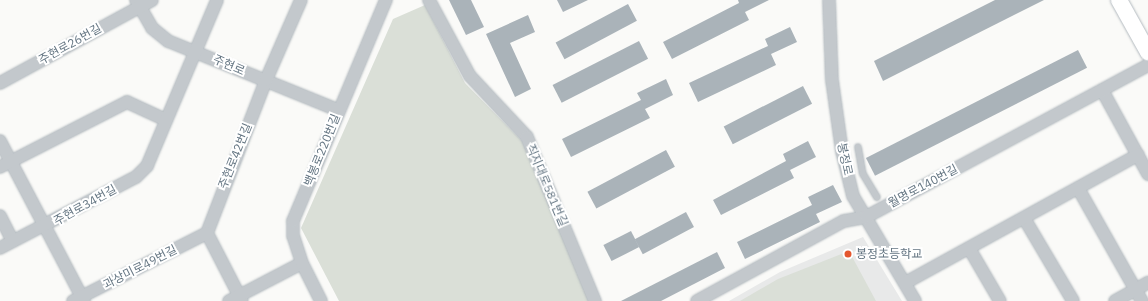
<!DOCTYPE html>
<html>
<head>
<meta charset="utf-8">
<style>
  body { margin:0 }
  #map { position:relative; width:1148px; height:301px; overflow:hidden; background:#fafaf8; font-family:"IBM Plex Sans","Noto Sans KR",sans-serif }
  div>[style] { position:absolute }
  .built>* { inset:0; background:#e8e9e9 }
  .green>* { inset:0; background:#dadfd7 }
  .building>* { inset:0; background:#aab3b9; transform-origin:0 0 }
  .roads { filter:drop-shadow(0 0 1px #b3babf) drop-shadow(0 0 1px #b3babf) }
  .lane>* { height:6px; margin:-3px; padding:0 3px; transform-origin:3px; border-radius:3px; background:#c3c8cc }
  .street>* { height:12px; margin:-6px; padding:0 6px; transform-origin:6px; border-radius:6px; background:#c3c8cc }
  .secondary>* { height:16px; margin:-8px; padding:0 8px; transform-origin:8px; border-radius:8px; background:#fff }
  .dots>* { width:11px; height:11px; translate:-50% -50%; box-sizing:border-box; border:2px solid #fff; border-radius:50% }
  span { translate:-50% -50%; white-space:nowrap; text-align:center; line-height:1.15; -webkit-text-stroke:4px #fff; paint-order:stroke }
  .street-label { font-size:12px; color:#657683 }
  .poi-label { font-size:12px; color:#657683 }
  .left { translate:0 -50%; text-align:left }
</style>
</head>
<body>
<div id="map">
  <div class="built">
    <div style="clip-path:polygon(863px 237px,902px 301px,729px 301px,780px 272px)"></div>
  </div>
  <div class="green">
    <div style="clip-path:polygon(425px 5px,465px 83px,523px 142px,590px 301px,339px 301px,301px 228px,393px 19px)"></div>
    <div style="clip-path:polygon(849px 251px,876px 301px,740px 301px,778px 279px)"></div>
  </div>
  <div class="building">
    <div style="clip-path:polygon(449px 0,471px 0,484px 27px,466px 35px)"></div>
    <div style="clip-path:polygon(557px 0,588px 0,563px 12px)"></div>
    <div style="clip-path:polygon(738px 0,769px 0,745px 12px,749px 20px,672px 59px,663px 42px,739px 3px)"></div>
    <div style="clip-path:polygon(995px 0,1044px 0,883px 81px,874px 61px)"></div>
    <div style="left:628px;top:4px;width:19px;height:82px;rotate:62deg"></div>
    <div style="clip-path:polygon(528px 15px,535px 32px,510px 43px,531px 89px,515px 97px,486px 34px)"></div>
    <div style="clip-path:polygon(790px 27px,797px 42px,771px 54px,776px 65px,698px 102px,689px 83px,768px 46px,765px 39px)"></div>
    <div style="left:639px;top:41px;width:20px;height:97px;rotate:63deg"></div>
    <div style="left:1078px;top:50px;width:20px;height:238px;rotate:63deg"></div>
    <div style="clip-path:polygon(666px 79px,673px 95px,645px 109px,650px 118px,571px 157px,562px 139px,641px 100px,637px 93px)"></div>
    <div style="left:803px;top:86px;width:20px;height:89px;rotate:63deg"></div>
    <div style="clip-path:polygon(808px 141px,816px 157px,790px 170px,794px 178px,721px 215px,713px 200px,786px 161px,783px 154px)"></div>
    <div style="left:666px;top:150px;width:19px;height:89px;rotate:62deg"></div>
    <div style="clip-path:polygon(833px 185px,842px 202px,816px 214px,820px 222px,745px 259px,737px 242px,812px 205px,808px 197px)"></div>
    <div style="left:686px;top:212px;width:17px;height:58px;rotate:62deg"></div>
    <div style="left:631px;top:231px;width:18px;height:31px;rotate:63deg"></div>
    <div style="clip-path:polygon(717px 252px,725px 268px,661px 301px,621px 301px)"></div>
  </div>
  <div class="roads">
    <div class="lane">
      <div style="left:858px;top:147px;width:27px;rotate:80deg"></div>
      <div style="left:863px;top:174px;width:27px;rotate:59deg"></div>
    </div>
    <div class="street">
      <div style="left:136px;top:0;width:32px;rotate:60deg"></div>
      <div style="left:152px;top:28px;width:21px;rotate:39deg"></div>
      <div style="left:168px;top:41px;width:183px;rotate:22.1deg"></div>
      <div style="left:429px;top:0;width:86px;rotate:61.7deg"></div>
      <div style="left:470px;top:76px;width:83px;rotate:46.9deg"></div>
      <div style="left:527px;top:137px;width:178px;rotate:67.5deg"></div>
      <div style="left:829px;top:0;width:80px;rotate:87.9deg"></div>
      <div style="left:832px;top:80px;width:72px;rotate:82deg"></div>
      <div style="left:842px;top:151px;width:46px;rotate:76.3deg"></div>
      <div style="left:853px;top:196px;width:122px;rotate:59.4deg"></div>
      <div style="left:0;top:83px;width:173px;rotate:-28.6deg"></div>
      <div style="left:1102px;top:90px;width:96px;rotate:61.3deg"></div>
      <div style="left:0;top:141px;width:181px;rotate:62.3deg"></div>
      <div style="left:0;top:167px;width:143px;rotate:-27.1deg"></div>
      <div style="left:127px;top:102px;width:43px;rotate:24.8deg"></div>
      <div style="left:1078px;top:188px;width:130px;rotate:60.5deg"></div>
      <div style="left:0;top:216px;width:28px;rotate:63deg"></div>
      <div style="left:1024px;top:218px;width:96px;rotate:59.4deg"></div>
      <div style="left:207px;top:233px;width:164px;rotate:-68.9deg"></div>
      <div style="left:266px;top:80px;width:87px;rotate:-66.4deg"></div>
      <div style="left:207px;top:233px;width:76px;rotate:62.8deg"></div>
      <div style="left:0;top:248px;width:153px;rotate:-27.6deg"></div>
      <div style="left:136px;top:177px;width:16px;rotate:-45deg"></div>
      <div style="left:147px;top:166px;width:180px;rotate:-67.1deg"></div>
      <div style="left:969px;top:248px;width:61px;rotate:59.7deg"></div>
      <div style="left:905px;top:283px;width:266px;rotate:-28.8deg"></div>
      <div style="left:73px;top:301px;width:150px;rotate:-26.9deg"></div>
      <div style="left:229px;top:301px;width:82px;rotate:-27.5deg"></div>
      <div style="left:321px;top:301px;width:42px;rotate:-116.6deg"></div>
      <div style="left:302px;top:263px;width:28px;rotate:-108deg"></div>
      <div style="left:293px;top:236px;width:15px;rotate:-90deg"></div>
      <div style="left:293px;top:221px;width:240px;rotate:-67.2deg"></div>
      <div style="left:697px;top:301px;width:167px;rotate:-28.6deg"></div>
      <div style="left:844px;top:221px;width:22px;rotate:-10deg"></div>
      <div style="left:866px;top:217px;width:320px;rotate:-28.3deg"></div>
      <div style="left:1115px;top:301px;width:38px;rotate:-29deg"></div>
    </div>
    <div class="secondary">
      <div style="left:1119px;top:0;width:60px;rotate:60.9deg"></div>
    </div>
  </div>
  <div class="dots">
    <div style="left:848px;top:254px;background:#e4572e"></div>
  </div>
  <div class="street-label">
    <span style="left:70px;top:44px;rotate:-29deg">주현로26번길</span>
    <span style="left:229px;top:65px;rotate:23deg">주현로</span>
    <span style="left:322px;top:150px;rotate:-68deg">백봉로220번길</span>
    <span style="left:235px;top:156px;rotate:-68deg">주현로42번길</span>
    <span style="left:845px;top:159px;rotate:78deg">봉정로</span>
    <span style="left:547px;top:185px;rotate:67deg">직지대로581번길</span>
    <span style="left:923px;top:186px;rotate:-28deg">월명로140번길</span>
    <span style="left:85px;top:205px;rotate:-29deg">주현로34번길</span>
    <span style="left:140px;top:267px;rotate:-27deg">과상미로49번길</span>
  </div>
  <div class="poi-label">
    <span class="left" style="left:856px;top:254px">봉정초등학교</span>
  </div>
</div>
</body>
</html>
